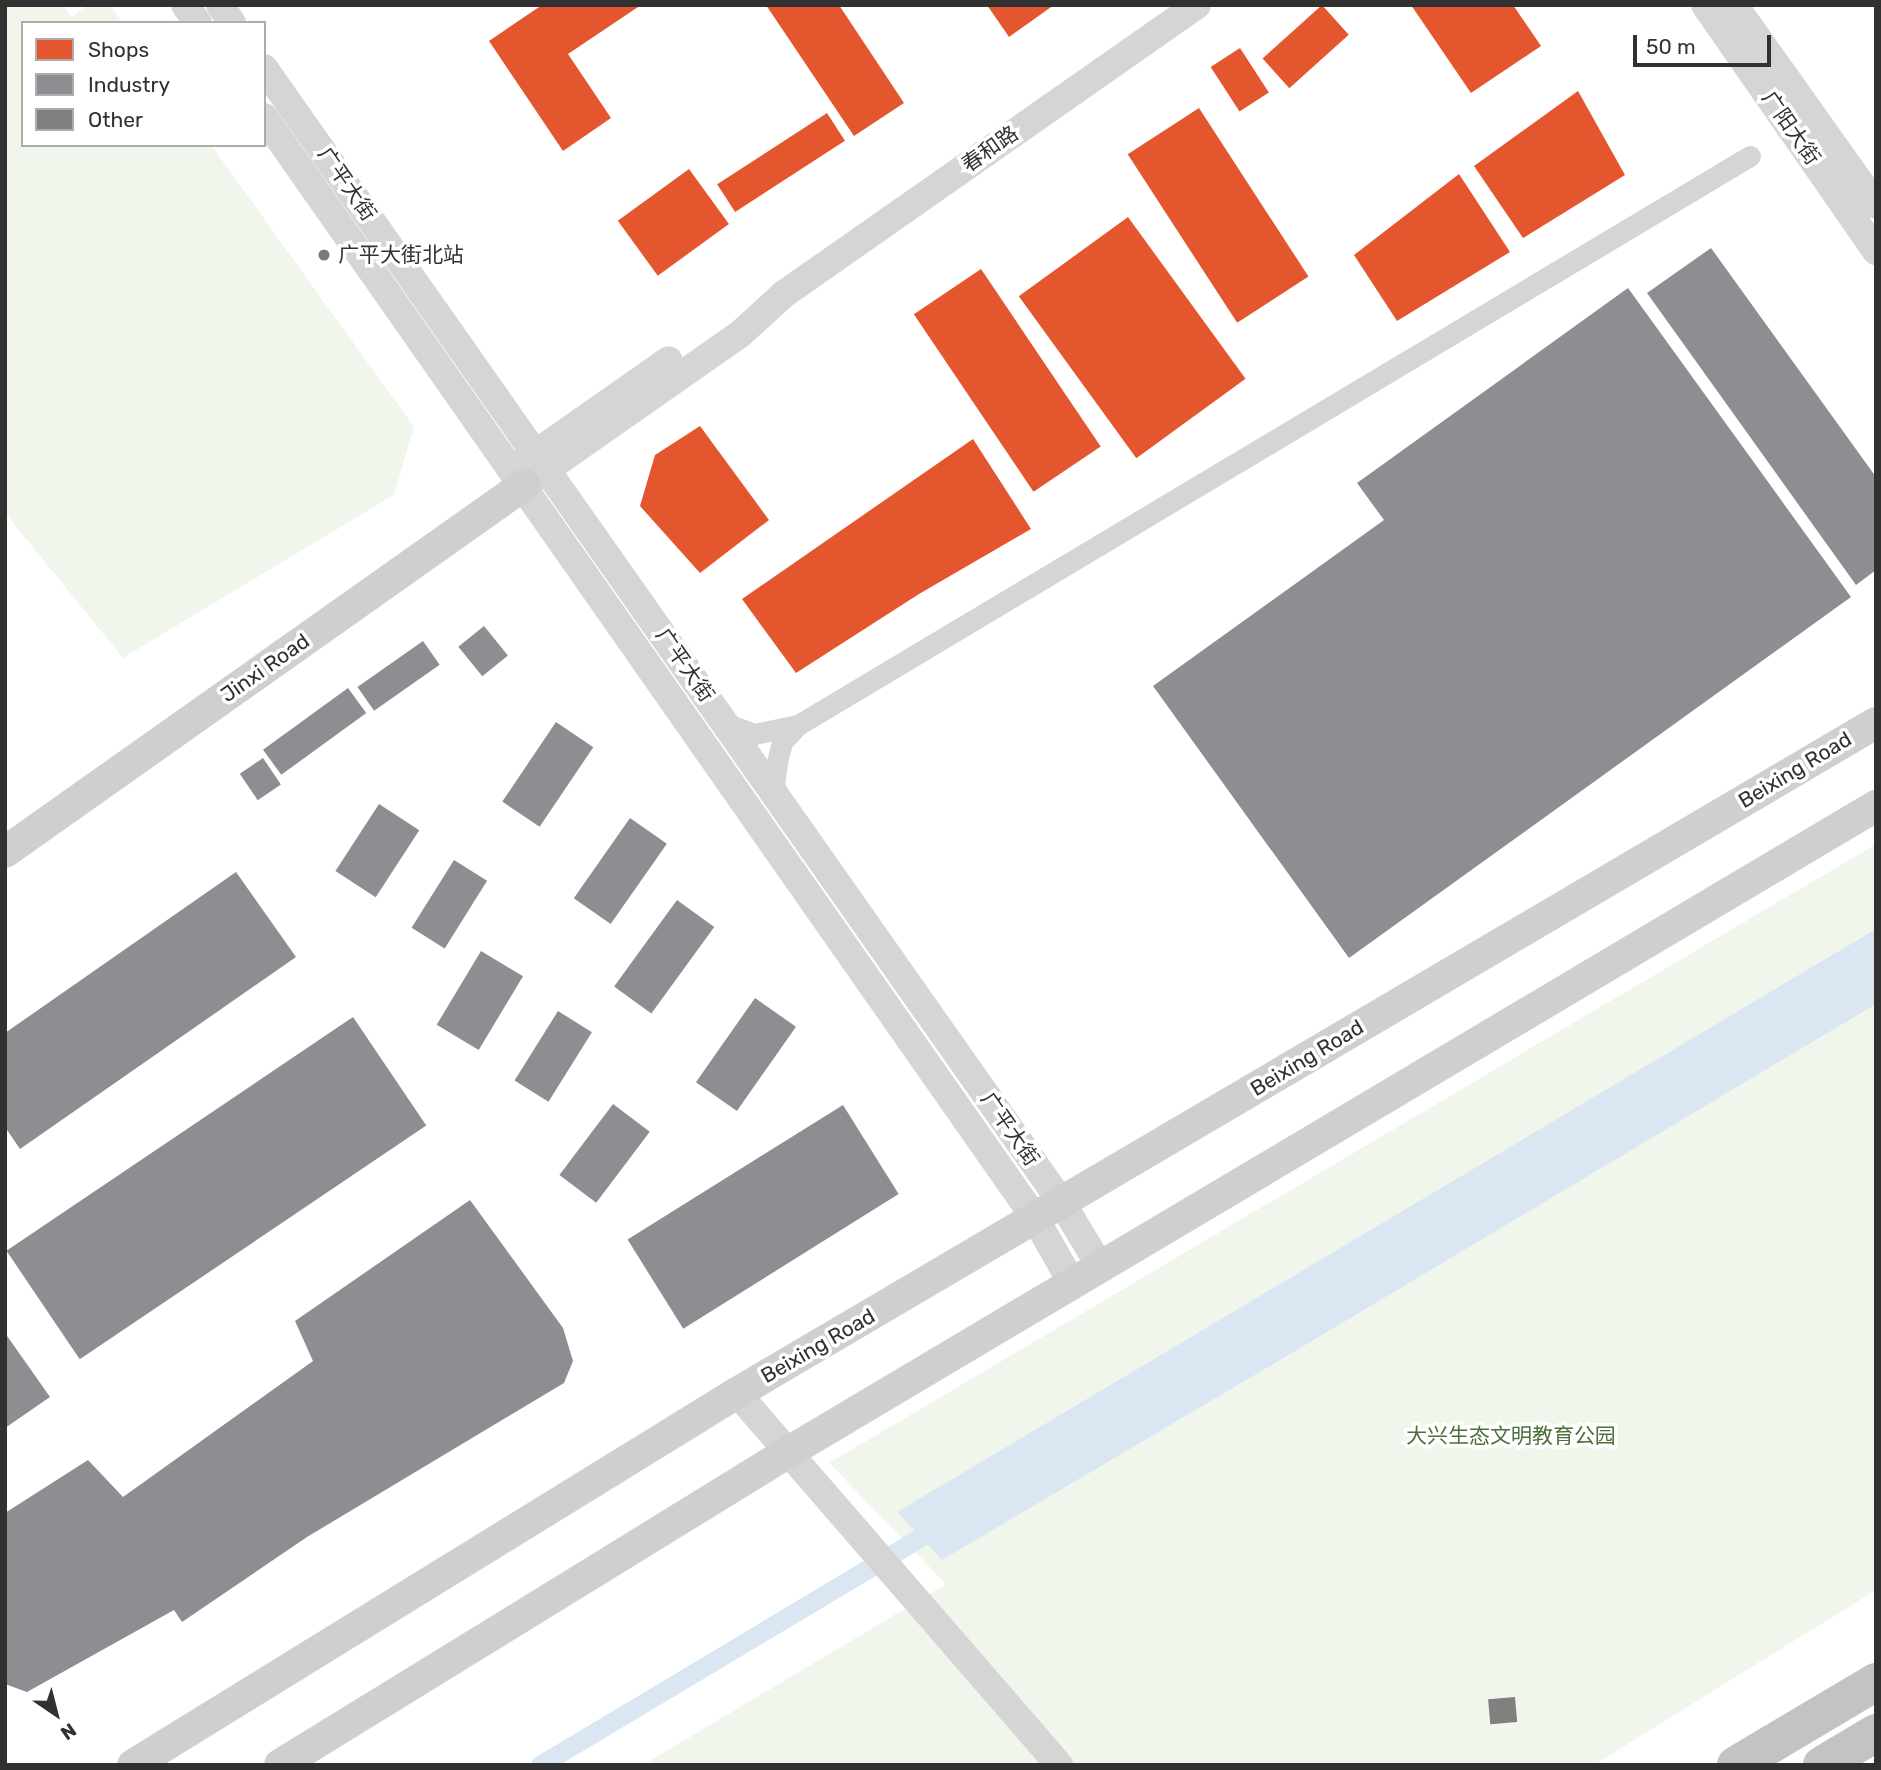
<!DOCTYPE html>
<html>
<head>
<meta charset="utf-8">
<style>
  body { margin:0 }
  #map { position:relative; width:1881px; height:1770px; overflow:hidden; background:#fff; font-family:Rubik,"Noto Sans SC",sans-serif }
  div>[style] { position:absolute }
  .green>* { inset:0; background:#f1f6ed }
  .water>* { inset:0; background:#dbe6f3 }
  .shops>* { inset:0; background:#e4572e; transform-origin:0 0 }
  .industry>* { inset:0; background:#8d8d92; transform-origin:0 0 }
  .canal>* { height:19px; margin:-9.5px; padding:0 9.5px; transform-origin:9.5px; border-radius:9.5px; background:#dbe6f3 }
  .building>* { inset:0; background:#808080; transform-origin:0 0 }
  .minor>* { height:21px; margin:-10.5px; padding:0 10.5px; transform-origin:10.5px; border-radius:10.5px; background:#d5d5d5 }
  .tertiary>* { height:28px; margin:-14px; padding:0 14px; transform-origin:14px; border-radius:14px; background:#d5d5d5 }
  .secondary>* { height:32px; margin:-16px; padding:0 16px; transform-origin:16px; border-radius:16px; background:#cfcfcf }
  .motorway>* { height:38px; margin:-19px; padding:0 19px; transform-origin:19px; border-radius:19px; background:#c3c3c3 }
  .dots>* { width:19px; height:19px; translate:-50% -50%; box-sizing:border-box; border:4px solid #fff; border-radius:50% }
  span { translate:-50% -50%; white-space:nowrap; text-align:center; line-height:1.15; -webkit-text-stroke:7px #fff; paint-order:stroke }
  .street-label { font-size:21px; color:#313131 }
  .poi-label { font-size:21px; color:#313131 }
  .left { translate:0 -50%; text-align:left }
  .park-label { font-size:21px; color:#4d6f3c }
  .frame { position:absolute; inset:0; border:7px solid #313131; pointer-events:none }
  .legend { position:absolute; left:21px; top:21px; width:245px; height:126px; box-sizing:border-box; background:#fff; border:2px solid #adadad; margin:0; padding:9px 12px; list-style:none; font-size:21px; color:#313131 }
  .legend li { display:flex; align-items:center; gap:14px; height:35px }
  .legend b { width:35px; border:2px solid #adadad }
  .north { position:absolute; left:21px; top:1679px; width:70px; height:70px; -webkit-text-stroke:5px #fff; paint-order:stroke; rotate:145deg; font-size:19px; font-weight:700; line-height:28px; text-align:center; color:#313131 }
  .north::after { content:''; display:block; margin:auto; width:24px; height:32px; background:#313131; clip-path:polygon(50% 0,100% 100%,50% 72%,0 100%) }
  .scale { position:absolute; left:1633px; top:35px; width:138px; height:32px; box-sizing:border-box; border:4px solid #313131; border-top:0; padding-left:9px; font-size:21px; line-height:24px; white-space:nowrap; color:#313131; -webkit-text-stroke:5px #fff; paint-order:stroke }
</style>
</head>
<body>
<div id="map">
  <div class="green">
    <div style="clip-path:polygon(5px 5px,63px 5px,72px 17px,87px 5px,110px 5px,123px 23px,23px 23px,23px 145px,211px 145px,414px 427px,394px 495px,123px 658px,5px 513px)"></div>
    <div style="clip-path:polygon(1876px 844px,1876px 1590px,1594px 1765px,643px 1765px,946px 1584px,829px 1463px)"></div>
  </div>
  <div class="water">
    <div style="clip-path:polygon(1876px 929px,1876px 1004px,1285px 1357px,942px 1560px,897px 1512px)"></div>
  </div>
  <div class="shops">
    <div style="clip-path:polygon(542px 5px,641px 5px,568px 54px,611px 118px,563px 151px,489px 41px)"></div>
    <div style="clip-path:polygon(766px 5px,839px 5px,904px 103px,854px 136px)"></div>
    <div style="clip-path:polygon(987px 5px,1054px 5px,1009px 37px)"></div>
    <div style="left:1322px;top:5px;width:40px;height:80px;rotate:48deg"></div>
    <div style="clip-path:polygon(1411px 5px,1513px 5px,1541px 46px,1471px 93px)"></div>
    <div style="left:1240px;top:48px;width:53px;height:35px;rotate:57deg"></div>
    <div style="clip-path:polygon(1578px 91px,1625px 175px,1523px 238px,1474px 166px)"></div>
    <div style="left:1199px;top:108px;width:201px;height:85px;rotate:57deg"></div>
    <div style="left:827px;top:113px;width:33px;height:131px;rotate:57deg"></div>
    <div style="left:689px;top:169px;width:68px;height:88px;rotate:54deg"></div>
    <div style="clip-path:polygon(1459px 174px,1510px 252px,1397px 321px,1354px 255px)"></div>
    <div style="left:1128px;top:217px;width:200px;height:135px;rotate:54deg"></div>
    <div style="left:981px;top:269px;width:214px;height:81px;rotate:56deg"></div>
    <div style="clip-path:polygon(700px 426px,769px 520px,700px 573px,640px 506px,655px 455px)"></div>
    <div style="clip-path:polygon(973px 439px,1031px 529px,919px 594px,796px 673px,742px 599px)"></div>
  </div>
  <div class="industry">
    <div style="clip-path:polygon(1711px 248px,1876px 477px,1876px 570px,1856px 585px,1647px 293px)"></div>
    <div style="clip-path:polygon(1628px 288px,1851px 597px,1349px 958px,1153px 686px,1384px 520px,1357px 483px)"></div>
    <div style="left:484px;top:626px;width:38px;height:33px;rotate:51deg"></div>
    <div style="left:423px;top:641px;width:29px;height:80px;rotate:55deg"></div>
    <div style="left:348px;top:688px;width:31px;height:105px;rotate:54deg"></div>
    <div style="left:556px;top:722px;width:45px;height:96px;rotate:34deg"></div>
    <div style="left:263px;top:758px;width:32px;height:28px;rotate:56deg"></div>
    <div style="left:379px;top:804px;width:48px;height:80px;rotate:33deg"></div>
    <div style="left:630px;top:818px;width:45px;height:98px;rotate:35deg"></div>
    <div style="left:454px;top:860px;width:39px;height:80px;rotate:32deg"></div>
    <div style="clip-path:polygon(236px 872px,296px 957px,20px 1149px,5px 1127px,5px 1033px)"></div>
    <div style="left:677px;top:900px;width:46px;height:107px;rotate:36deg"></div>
    <div style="left:481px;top:951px;width:49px;height:86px;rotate:31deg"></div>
    <div style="left:755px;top:998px;width:50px;height:103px;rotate:35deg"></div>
    <div style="left:558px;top:1011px;width:40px;height:82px;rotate:32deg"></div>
    <div style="left:353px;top:1017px;width:131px;height:418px;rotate:56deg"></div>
    <div style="left:613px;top:1104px;width:46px;height:89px;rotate:37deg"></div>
    <div style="left:843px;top:1105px;width:105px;height:254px;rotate:58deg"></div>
    <div style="clip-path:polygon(470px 1200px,563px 1328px,573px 1361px,564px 1383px,307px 1537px,182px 1622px,174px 1610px,27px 1692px,5px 1684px,5px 1513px,88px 1460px,123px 1497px,313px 1361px,295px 1321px)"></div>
    <div style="clip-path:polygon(5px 1333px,50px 1397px,5px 1428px)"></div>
  </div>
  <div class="canal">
    <div style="left:540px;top:1765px;width:470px;rotate:-30.9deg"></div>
  </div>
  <div class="building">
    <div style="left:1515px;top:1697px;width:25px;height:27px;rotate:85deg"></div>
  </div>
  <div class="minor">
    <div style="left:727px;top:724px;width:29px;rotate:20deg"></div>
    <div style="left:754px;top:734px;width:45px;rotate:-11.6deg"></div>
    <div style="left:798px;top:725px;width:1109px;rotate:-30.87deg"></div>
    <div style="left:779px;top:798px;width:15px;rotate:-110deg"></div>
    <div style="left:774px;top:784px;width:22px;rotate:-82deg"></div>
    <div style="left:777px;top:762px;width:21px;rotate:-76deg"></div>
    <div style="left:782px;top:742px;width:23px;rotate:-47deg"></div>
  </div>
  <div class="tertiary">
    <div style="left:185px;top:5px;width:22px;rotate:54deg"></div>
    <div style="left:220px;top:5px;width:22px;rotate:56deg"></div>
    <div style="left:1705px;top:5px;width:300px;rotate:55.2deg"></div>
    <div style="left:1734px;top:5px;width:245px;rotate:54.6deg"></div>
    <div style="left:264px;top:68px;width:1387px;rotate:54.89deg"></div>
    <div style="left:1062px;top:1203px;width:74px;rotate:58.9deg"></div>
    <div style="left:264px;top:117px;width:1344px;rotate:55deg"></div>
    <div style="left:1035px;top:1218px;width:75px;rotate:60.4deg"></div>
    <div style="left:522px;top:463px;width:179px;rotate:-35deg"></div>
    <div style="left:533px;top:479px;width:251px;rotate:-35deg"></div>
    <div style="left:739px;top:335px;width:61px;rotate:-42.3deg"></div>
    <div style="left:784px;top:294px;width:504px;rotate:-34.98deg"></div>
    <div style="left:737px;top:1393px;width:492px;rotate:49.1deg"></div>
  </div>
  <div class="secondary">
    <div style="left:5px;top:852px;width:636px;rotate:-35.27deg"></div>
    <div style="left:133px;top:1765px;width:709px;rotate:-31.63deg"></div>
    <div style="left:737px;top:1393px;width:1321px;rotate:-30.47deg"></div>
    <div style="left:280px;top:1765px;width:595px;rotate:-31.61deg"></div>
    <div style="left:787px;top:1453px;width:1267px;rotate:-30.72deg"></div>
  </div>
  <div class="motorway">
    <div style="left:1736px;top:1765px;width:163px;rotate:-30.7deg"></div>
    <div style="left:1822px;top:1765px;width:63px;rotate:-30.7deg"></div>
  </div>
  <div class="dots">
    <div style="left:324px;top:255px;background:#797979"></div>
  </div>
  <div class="street-label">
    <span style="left:1791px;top:128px;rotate:55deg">广阳大街</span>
    <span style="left:990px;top:149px;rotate:-35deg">春和路</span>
    <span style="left:347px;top:184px;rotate:55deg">广平大街</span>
    <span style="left:685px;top:665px;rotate:55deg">广平大街</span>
    <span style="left:265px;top:668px;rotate:-35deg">Jinxi Road</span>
    <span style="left:1795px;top:770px;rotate:-31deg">Beixing Road</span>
    <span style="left:1307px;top:1058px;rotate:-31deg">Beixing Road</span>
    <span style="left:1010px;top:1129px;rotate:55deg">广平大街</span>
    <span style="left:818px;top:1346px;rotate:-30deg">Beixing Road</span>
  </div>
  <div class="poi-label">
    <span class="left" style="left:338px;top:255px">广平大街北站</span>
  </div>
  <div class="park-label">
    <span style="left:1511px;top:1436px">大兴生态文明教育公园</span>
  </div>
  <div class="frame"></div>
  <ul class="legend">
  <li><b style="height:19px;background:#e4572e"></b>Shops</li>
  <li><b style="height:19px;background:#8d8d92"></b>Industry</li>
  <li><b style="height:19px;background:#808080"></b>Other</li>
  </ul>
  <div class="north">N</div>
  <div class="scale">50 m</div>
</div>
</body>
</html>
